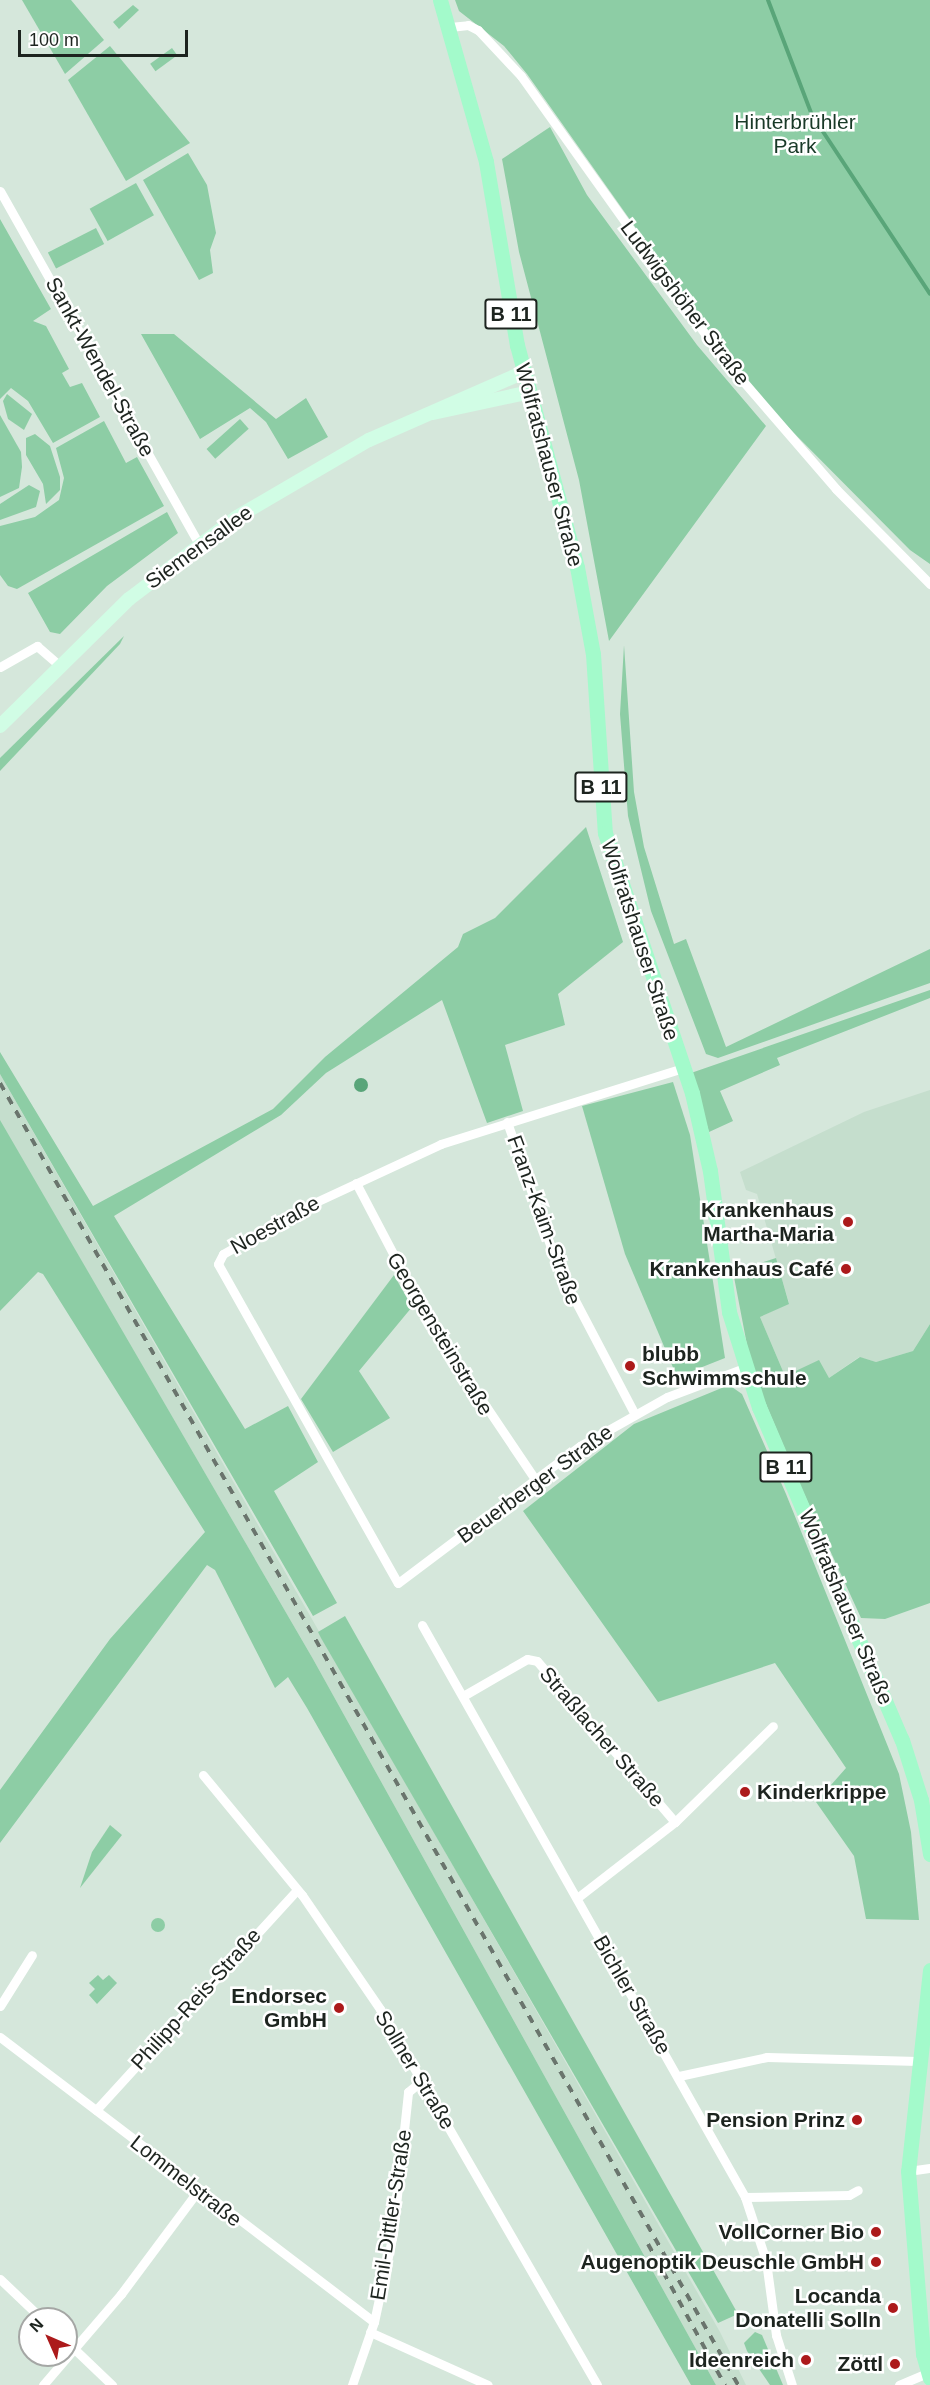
<!DOCTYPE html>
<html>
<head>
<meta charset="utf-8">
<style>
  body { margin:0 }
  #map { position:relative; width:930px; height:2385px; overflow:hidden; background:#d5e7db; font-family:Arial,sans-serif }
  div>[style] { position:absolute }
  .built>* { inset:0; background:#c5decd }
  .green>* { inset:0; background:#8dcda5; transform-origin:0 0 }
  .round { border-radius:50% }
  .water>* { inset:0; background:#59a579 }
  .stream>* { height:4px; margin:-2px; padding:0 2px; transform-origin:2px; border-radius:2px; background:#59a579 }
  .minor>* { height:9px; margin:-4.5px; padding:0 4.5px; transform-origin:4.5px; border-radius:4.5px; background:#fff }
  .secondary>* { height:14px; margin:-7px; padding:0 7px; transform-origin:7px; border-radius:7px; background:#d1fde5 }
  .primary>* { height:15px; margin:-7.5px; padding:0 7.5px; transform-origin:7.5px; border-radius:7.5px; background:#a3facb }
  .rail>* { height:4px; margin-top:-2px; transform-origin:0; background:repeating-linear-gradient(90deg,#6a756d 0 8px,transparent 0 16px) }
  .dots>* { width:16px; height:16px; translate:-50% -50%; box-sizing:border-box; border:3px solid #fff; border-radius:50% }
  span { translate:-50% -50%; white-space:nowrap; text-align:center; line-height:1.15; -webkit-text-stroke:5px #fff; paint-order:stroke }
  .shield-label span { padding:2px 4px; background:#fff; border:2px solid; border-radius:4px; -webkit-text-stroke-width:0 }
  .shield-label { font-size:20px; color:#1d241f; font-weight:700 }
  .park-label { font-size:21px; color:#183927 }
  .street-label { font-size:21px; color:#1d241f }
  .poi-label { font-size:21px; color:#1d241f; font-weight:700 }
  .right { translate:-100% -50%; text-align:right }
  .left { translate:0 -50%; text-align:left }
  .north { position:absolute; left:18px; top:2307px; width:60px; height:60px; box-sizing:border-box; background:#fff; border:2px solid #a5a7a5; border-radius:50%; rotate:315deg; font-size:16px; font-weight:700; line-height:24px; text-align:center; color:#1d241f }
  .north::after { content:''; display:block; margin:auto; width:21px; height:27px; background:#ac1a1b; clip-path:polygon(50% 0,100% 100%,50% 72%,0 100%) }
  .scale { position:absolute; left:18px; top:30px; width:170px; height:27px; box-sizing:border-box; border:3px solid #1d241f; border-top:0; padding-left:8px; font-size:18px; line-height:21px; white-space:nowrap; color:#1d241f; -webkit-text-stroke:4px #fff; paint-order:stroke }
</style>
</head>
<body>
<div id="map">
  <div class="built">
    <div style="clip-path:polygon(0 1074px,720px 2332px,746px 2385px,716px 2385px,313px 1659px,0 1121px)"></div>
    <div style="clip-path:polygon(930px 1090px,930px 1324px,913px 1351px,876px 1362px,859px 1357px,829px 1378px,785px 1376px,760px 1317px,789px 1303px,757px 1194px,746px 1190px,740px 1172px,864px 1112px)"></div>
  </div>
  <div class="green">
    <div style="clip-path:polygon(22px 0,71px 0,104px 40px,65px 74px)"></div>
    <div style="clip-path:polygon(455px 0,930px 0,930px 564px,910px 550px,777px 416px,720px 347px,527px 74px,504px 46px,459px 11px)"></div>
    <div style="clip-path:polygon(133px 5px,139px 10px,119px 29px,113px 22px)"></div>
    <div style="clip-path:polygon(110px 46px,190px 143px,126px 181px,68px 80px)"></div>
    <div style="left:172px;top:48px;width:9px;height:27px;rotate:54deg"></div>
    <div style="clip-path:polygon(550px 127px,587px 195px,697px 345px,766px 426px,609px 641px,579px 480px,519px 252px,502px 159px)"></div>
    <div style="clip-path:polygon(188px 153px,207px 185px,216px 233px,210px 250px,213px 273px,199px 280px,143px 180px)"></div>
    <div style="left:136px;top:183px;width:37px;height:53px;rotate:61deg"></div>
    <div style="clip-path:polygon(0 219px,51px 309px,33px 321px,46px 326px,69px 369px,62px 373px,70px 387px,82px 383px,100px 417px,53px 443px,28px 401px,11px 388px,0 399px)"></div>
    <div style="left:96px;top:228px;width:18px;height:54px;rotate:63deg"></div>
    <div style="clip-path:polygon(141px 334px,174px 334px,276px 419px,306px 398px,328px 437px,288px 459px,266px 422px,250px 408px,200px 439px)"></div>
    <div style="clip-path:polygon(7px 394px,32px 414px,24px 430px,8px 419px,3px 401px)"></div>
    <div style="clip-path:polygon(0 415px,21px 452px,22px 467px,19px 488px,0 497px)"></div>
    <div style="left:240px;top:419px;width:13px;height:45px;rotate:48deg"></div>
    <div style="clip-path:polygon(104px 421px,126px 463px,137px 457px,164px 506px,17px 589px,8px 586px,0 575px,0 526px,35px 517px,59px 500px,64px 478px,56px 448px)"></div>
    <div style="clip-path:polygon(35px 434px,50px 446px,60px 477px,60px 490px,46px 504px,43px 484px,26px 455px,26px 438px)"></div>
    <div style="clip-path:polygon(29px 485px,40px 491px,36px 507px,0 520px,0 504px)"></div>
    <div style="clip-path:polygon(167px 512px,178px 533px,107px 586px,60px 634px,50px 632px,28px 593px)"></div>
    <div style="clip-path:polygon(124px 636px,120px 644px,0 771px,0 758px)"></div>
    <div style="clip-path:polygon(624px 645px,634px 792px,644px 847px,674px 944px,686px 939px,726px 1047px,930px 949px,930px 983px,718px 1058px,706px 1054px,651px 911px,628px 816px,620px 714px)"></div>
    <div style="clip-path:polygon(586px 827px,623px 942px,558px 994px,565px 1025px,505px 1045px,523px 1111px,487px 1123px,442px 1000px,326px 1073px,281px 1115px,114px 1216px,245px 1429px,288px 1406px,318px 1462px,274px 1491px,337px 1603px,313px 1616px,0 1074px,0 1052px,93px 1206px,273px 1109px,325px 1057px,458px 947px,463px 934px,495px 918px)"></div>
    <div style="clip-path:polygon(930px 990px,930px 998px,777px 1058px,780px 1065px,720px 1091px,733px 1121px,709px 1132px,691px 1073px)"></div>
    <div style="clip-path:polygon(673px 1082px,690px 1135px,725px 1358px,677px 1377px,625px 1254px,582px 1106px)"></div>
    <div style="clip-path:polygon(0 1120px,313px 1659px,716px 2385px,691px 2385px,307px 1708px,288px 1677px,275px 1688px,215px 1570px,207px 1565px,0 1843px,0 1790px,110px 1639px,205px 1532px,43px 1274px,38px 1272px,0 1311px)"></div>
    <div style="clip-path:polygon(776px 1258px,789px 1304px,760px 1317px,785px 1376px,819px 1360px,829px 1378px,860px 1357px,876px 1362px,913px 1351px,930px 1324px,930px 1603px,885px 1619px,861px 1618px,800px 1485px,752px 1371px,734px 1277px,738px 1270px)"></div>
    <div style="clip-path:polygon(394px 1275px,412px 1307px,359px 1371px,390px 1418px,333px 1452px,301px 1399px)"></div>
    <div style="clip-path:polygon(729px 1385px,742px 1394px,786px 1494px,899px 1774px,911px 1832px,919px 1920px,866px 1919px,854px 1856px,816px 1802px,846px 1768px,775px 1663px,658px 1702px,523px 1511px,634px 1424px)"></div>
    <div style="clip-path:polygon(345px 1616px,738px 2314px,718px 2323px,321px 1638px,318px 1632px)"></div>
    <div style="clip-path:polygon(110px 1825px,122px 1835px,80px 1888px,92px 1852px)"></div>
    <div class="round" style="left:151px;top:1918px;width:14px;height:14px"></div>
    <div style="clip-path:polygon(98px 1975px,103px 1980px,109px 1975px,117px 1983px,97px 2004px,89px 1995px,95px 1989px,89px 1983px)"></div>
    <div style="clip-path:polygon(755px 2332px,762px 2335px,783px 2385px,770px 2385px,747px 2351px,744px 2343px)"></div>
  </div>
  <div class="water">
    <div class="round" style="left:354px;top:1078px;width:14px;height:14px"></div>
  </div>
  <div class="stream">
    <div style="left:768px;top:0;width:123px;rotate:69.1deg"></div>
    <div style="left:812px;top:115px;width:214px;rotate:56.6deg"></div>
  </div>
  <div class="minor">
    <div style="left:450px;top:27px;width:18px;rotate:-6deg"></div>
    <div style="left:468px;top:25px;width:11px;rotate:27deg"></div>
    <div style="left:478px;top:30px;width:63px;rotate:46.9deg"></div>
    <div style="left:521px;top:76px;width:338px;rotate:54.5deg"></div>
    <div style="left:717px;top:351px;width:182px;rotate:49.2deg"></div>
    <div style="left:836px;top:489px;width:134px;rotate:45.3deg"></div>
    <div style="left:0;top:191px;width:405px;rotate:60.6deg"></div>
    <div style="left:0;top:667px;width:43px;rotate:-29.6deg"></div>
    <div style="left:37px;top:646px;width:30px;rotate:41deg"></div>
    <div style="left:683px;top:1068px;width:254px;rotate:162.6deg"></div>
    <div style="left:441px;top:1144px;width:142px;rotate:155.1deg"></div>
    <div style="left:312px;top:1204px;width:102px;rotate:150.7deg"></div>
    <div style="left:223px;top:1254px;width:11px;rotate:117deg"></div>
    <div style="left:218px;top:1264px;width:366px;rotate:60.6deg"></div>
    <div style="left:398px;top:1583px;width:228px;rotate:-37deg"></div>
    <div style="left:580px;top:1446px;width:100px;rotate:-29.4deg"></div>
    <div style="left:667px;top:1397px;width:82px;rotate:-20.6deg"></div>
    <div style="left:507px;top:1122px;width:155px;rotate:70.7deg"></div>
    <div style="left:558px;top:1268px;width:164px;rotate:62.3deg"></div>
    <div style="left:356px;top:1183px;width:155px;rotate:62.3deg"></div>
    <div style="left:428px;top:1320px;width:192px;rotate:56.1deg"></div>
    <div style="left:422px;top:1625px;width:657px;rotate:60.55deg"></div>
    <div style="left:745px;top:2197px;width:67px;rotate:71.8deg"></div>
    <div style="left:766px;top:2261px;width:75px;rotate:82.3deg"></div>
    <div style="left:776px;top:2335px;width:52px;rotate:72.3deg"></div>
    <div style="left:463px;top:1696px;width:74px;rotate:-30deg"></div>
    <div style="left:527px;top:1659px;width:10px;rotate:11deg"></div>
    <div style="left:537px;top:1661px;width:212px;rotate:49.4deg"></div>
    <div style="left:203px;top:1775px;width:156px;rotate:50.5deg"></div>
    <div style="left:302px;top:1895px;width:138px;rotate:55.6deg"></div>
    <div style="left:380px;top:2009px;width:434px;rotate:60deg"></div>
    <div style="left:577px;top:1898px;width:124px;rotate:-37.8deg"></div>
    <div style="left:675px;top:1822px;width:137px;rotate:-44.4deg"></div>
    <div style="left:0;top:2006px;width:60px;rotate:-57.9deg"></div>
    <div style="left:0;top:2037px;width:470px;rotate:37.3deg"></div>
    <div style="left:679px;top:2076px;width:90px;rotate:-12.2deg"></div>
    <div style="left:767px;top:2057px;width:151px;rotate:1.5deg"></div>
    <div style="left:96px;top:2110px;width:298px;rotate:-47.6deg"></div>
    <div style="left:908px;top:2171px;width:22px;rotate:-8deg"></div>
    <div style="left:745px;top:2197px;width:104px;rotate:-1.1deg"></div>
    <div style="left:849px;top:2195px;width:10px;rotate:-29deg"></div>
    <div style="left:0;top:2279px;width:58px;rotate:43.6deg"></div>
    <div style="left:370px;top:2332px;width:129px;rotate:24.2deg"></div>
    <div style="left:66px;top:2341px;width:64px;rotate:43.7deg"></div>
    <div style="left:43px;top:2385px;width:120px;rotate:-49.4deg"></div>
    <div style="left:121px;top:2294px;width:127px;rotate:-53.3deg"></div>
    <div style="left:352px;top:2385px;width:67px;rotate:-70.8deg"></div>
    <div style="left:374px;top:2322px;width:91px;rotate:-77.9deg"></div>
    <div style="left:393px;top:2233px;width:142px;rotate:-83.9deg"></div>
    <div style="left:408px;top:2092px;width:16px;rotate:-40deg"></div>
    <div style="left:899px;top:2385px;width:34px;rotate:-23deg"></div>
  </div>
  <div class="secondary">
    <div style="left:433px;top:413px;width:99px;rotate:-12.2deg"></div>
    <div style="left:0;top:726px;width:181px;rotate:-44.6deg"></div>
    <div style="left:129px;top:599px;width:136px;rotate:-37.2deg"></div>
    <div style="left:237px;top:517px;width:153px;rotate:-30.3deg"></div>
    <div style="left:369px;top:440px;width:169px;rotate:-23.7deg"></div>
  </div>
  <div class="primary">
    <div style="left:440px;top:0;width:168px;rotate:74.1deg"></div>
    <div style="left:486px;top:162px;width:186px;rotate:80.4deg"></div>
    <div style="left:517px;top:345px;width:230px;rotate:74.9deg"></div>
    <div style="left:577px;top:567px;width:88px;rotate:79.6deg"></div>
    <div style="left:593px;top:654px;width:179px;rotate:86.2deg"></div>
    <div style="left:605px;top:833px;width:274px;rotate:71.5deg"></div>
    <div style="left:692px;top:1093px;width:80px;rotate:77deg"></div>
    <div style="left:710px;top:1171px;width:142px;rotate:82.3deg"></div>
    <div style="left:729px;top:1312px;width:100px;rotate:72.5deg"></div>
    <div style="left:759px;top:1407px;width:362px;rotate:66.8deg"></div>
    <div style="left:902px;top:1740px;width:63px;rotate:72.4deg"></div>
    <div style="left:921px;top:1800px;width:55px;rotate:80.5deg"></div>
    <div style="left:930px;top:1970px;width:202px;rotate:96.2deg"></div>
    <div style="left:908px;top:2171px;width:184px;rotate:85.3deg"></div>
    <div style="left:923px;top:2354px;width:25px;rotate:74deg"></div>
  </div>
  <div class="rail">
    <div style="left:0;top:1083px;width:1497px;rotate:60.45deg"></div>
    <div style="left:648px;top:2244px;width:161px;rotate:61.4deg"></div>
  </div>
  <div class="dots">
    <div style="left:848px;top:1222px;background:#ac1a1b"></div>
    <div style="left:846px;top:1269px;background:#ac1a1b"></div>
    <div style="left:630px;top:1366px;background:#ac1a1b"></div>
    <div style="left:745px;top:1792px;background:#ac1a1b"></div>
    <div style="left:339px;top:2008px;background:#ac1a1b"></div>
    <div style="left:857px;top:2120px;background:#ac1a1b"></div>
    <div style="left:876px;top:2232px;background:#ac1a1b"></div>
    <div style="left:876px;top:2262px;background:#ac1a1b"></div>
    <div style="left:893px;top:2308px;background:#ac1a1b"></div>
    <div style="left:806px;top:2360px;background:#ac1a1b"></div>
    <div style="left:895px;top:2364px;background:#ac1a1b"></div>
  </div>
  <div class="shield-label">
    <span style="left:511px;top:314px">B 11</span>
    <span style="left:601px;top:787px">B 11</span>
    <span style="left:786px;top:1467px">B 11</span>
  </div>
  <div class="park-label">
    <span style="left:795px;top:134px">Hinterbrühler<br>Park</span>
  </div>
  <div class="street-label">
    <span style="left:685px;top:303px;rotate:53deg">Ludwigshöher Straße</span>
    <span style="left:100px;top:367px;rotate:61deg">Sankt-Wendel-Straße</span>
    <span style="left:549px;top:465px;rotate:75deg">Wolfratshauser Straße</span>
    <span style="left:199px;top:547px;rotate:-36deg">Siemensallee</span>
    <span style="left:640px;top:940px;rotate:72deg">Wolfratshauser Straße</span>
    <span style="left:544px;top:1220px;rotate:70deg">Franz-Kaim-Straße</span>
    <span style="left:275px;top:1225px;rotate:-29deg">Noestraße</span>
    <span style="left:440px;top:1334px;rotate:59deg">Georgensteinstraße</span>
    <span style="left:535px;top:1484px;rotate:-36deg">Beuerberger Straße</span>
    <span style="left:846px;top:1607px;rotate:67deg">Wolfratshauser Straße</span>
    <span style="left:602px;top:1737px;rotate:49deg">Straßlacher Straße</span>
    <span style="left:632px;top:1995px;rotate:60deg">Bichler Straße</span>
    <span style="left:196px;top:1999px;rotate:-48deg">Philipp-Reis-Straße</span>
    <span style="left:415px;top:2070px;rotate:59deg">Sollner Straße</span>
    <span style="left:186px;top:2181px;rotate:38deg">Lommelstraße</span>
    <span style="left:391px;top:2215px;rotate:-81deg">Emil-Dittler-Straße</span>
  </div>
  <div class="poi-label">
    <span class="right" style="left:834px;top:1222px">Krankenhaus<br>Martha-Maria</span>
    <span class="right" style="left:834px;top:1269px">Krankenhaus Café</span>
    <span class="left" style="left:642px;top:1366px">blubb<br>Schwimmschule</span>
    <span class="left" style="left:757px;top:1792px">Kinderkrippe</span>
    <span class="right" style="left:327px;top:2008px">Endorsec<br>GmbH</span>
    <span class="right" style="left:845px;top:2120px">Pension Prinz</span>
    <span class="right" style="left:864px;top:2232px">VollCorner Bio</span>
    <span class="right" style="left:864px;top:2262px">Augenoptik Deuschle GmbH</span>
    <span class="right" style="left:881px;top:2308px">Locanda<br>Donatelli Solln</span>
    <span class="right" style="left:794px;top:2360px">Ideenreich</span>
    <span class="right" style="left:883px;top:2364px">Zöttl</span>
  </div>
  <div class="north">N</div>
  <div class="scale">100 m</div>
</div>
</body>
</html>
